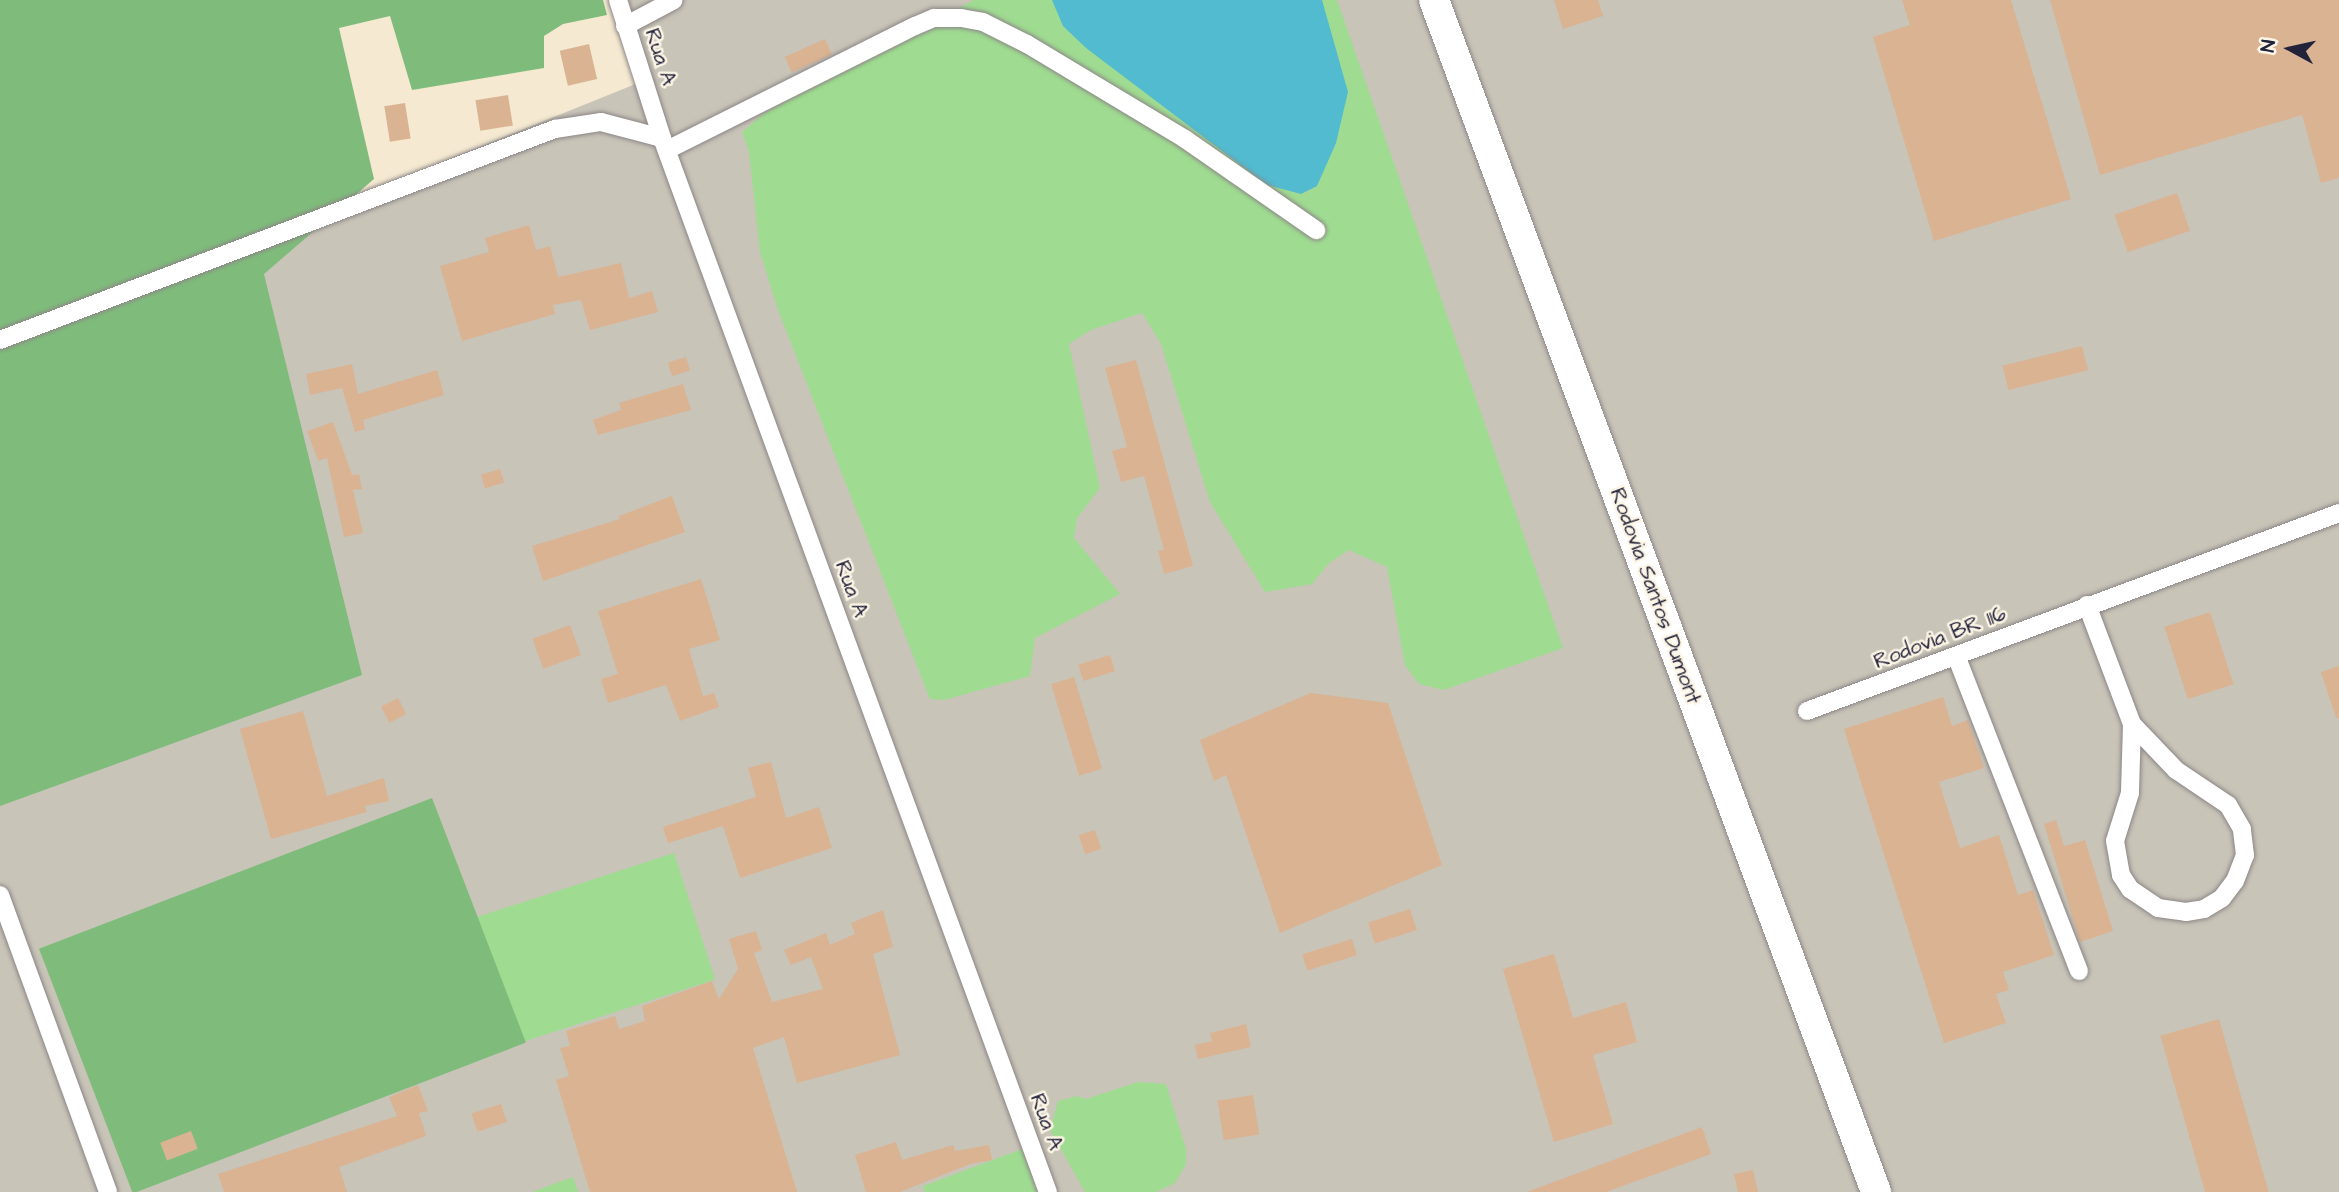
<!DOCTYPE html>
<html>
<head>
<meta charset="utf-8">
<style>
  body { margin:0 }
  #map { position:relative; width:2339px; height:1192px; overflow:hidden; background:#f5ead1; font-family:"Architects Daughter",sans-serif }
  div>[style] { position:absolute }
  .industrial>* { inset:0; background:#c8c4b8 }
  .green>* { inset:0; background:#9fdc91; transform-origin:0 0 }
  .forest>* { inset:0; background:#7fbc7b; transform-origin:0 0 }
  .water>* { inset:0; background:#52bbcf }
  .building>* { inset:0; background:#dab393; transform-origin:0 0 }
  .roads { filter:drop-shadow(0 0 2px #8c8686) drop-shadow(0 0 2px #8c8686) }
  .street>* { height:18px; margin:-9px; padding:0 9px; transform-origin:9px; border-radius:9px; background:#fff }
  .highway>* { height:30px; margin:-15px; padding:0 15px; transform-origin:15px; border-radius:15px; background:#fff }
  span { translate:-50% -50%; white-space:nowrap; text-align:center; line-height:1.15; -webkit-text-stroke:5px #fcf5e5; paint-order:stroke }
  .street-label { font-size:21px; color:#22223b }
  .north { position:absolute; left:2255px; top:14px; width:70px; height:70px; -webkit-text-stroke:5px #fcf5e5; paint-order:stroke; rotate:278deg; font-size:19px; font-weight:700; line-height:28px; text-align:center; color:#22223b }
  .north::after { content:''; display:block; margin:auto; width:24px; height:32px; background:#22223b; clip-path:polygon(50% 0,100% 100%,50% 72%,0 100%) }
</style>
</head>
<body>
<div id="map">
  <div class="industrial">
    <div style="clip-path:polygon(619px 0,2339px 0,2339px 1192px,0 1192px,0 340px,643px 81px)"></div>
  </div>
  <div class="green">
    <div style="clip-path:polygon(974px 0,1337px 0,1563px 648px,1444px 690px,1419px 684px,1405px 665px,1387px 567px,1349px 550px,1329px 563px,1312px 584px,1265px 592px,1210px 502px,1161px 344px,1142px 313px,1091px 330px,1069px 344px,1100px 488px,1077px 518px,1074px 538px,1120px 594px,1035px 638px,1030px 676px,944px 700px,930px 699px,778px 310px,760px 252px,749px 152px,742px 132px,763px 114px,830px 75px)"></div>
    <div style="left:674px;top:853px;width:133px;height:211px;rotate:72deg"></div>
    <div style="clip-path:polygon(1138px 1082px,1166px 1084px,1186px 1149px,1186px 1164px,1175px 1183px,1156px 1192px,1085px 1192px,1050px 1130px,1058px 1101px,1077px 1096px,1086px 1099px)"></div>
    <div style="clip-path:polygon(1022px 1149px,1037px 1192px,924px 1192px,923px 1186px)"></div>
    <div style="clip-path:polygon(573px 1177px,578px 1192px,532px 1192px)"></div>
  </div>
  <div class="forest">
    <div style="clip-path:polygon(0 0,603px 0,607px 15px,563px 24px,544px 36px,544px 68px,412px 90px,390px 16px,339px 28px,374px 179px,264px 274px,362px 675px,0 806px)"></div>
    <div style="left:432px;top:798px;width:262px;height:421px;rotate:69deg"></div>
  </div>
  <div class="water">
    <div style="clip-path:polygon(1052px 0,1322px 0,1348px 92px,1336px 143px,1317px 186px,1301px 194px,1267px 185px,1086px 48px,1063px 26px)"></div>
  </div>
  <div class="building">
    <div style="clip-path:polygon(1554px 0,1598px 0,1603px 16px,1563px 29px)"></div>
    <div style="clip-path:polygon(1902px 0,2011px 0,2071px 199px,1934px 241px,1873px 37px,1910px 25px)"></div>
    <div style="clip-path:polygon(2050px 0,2339px 0,2339px 178px,2321px 183px,2302px 115px,2100px 175px)"></div>
    <div style="left:825px;top:39px;width:17px;height:44px;rotate:66deg"></div>
    <div style="left:589px;top:44px;width:36px;height:30px;rotate:77deg"></div>
    <div style="left:508px;top:95px;width:31px;height:33px;rotate:81deg"></div>
    <div style="left:405px;top:103px;width:36px;height:21px;rotate:81deg"></div>
    <div style="left:2177px;top:193px;width:40px;height:66px;rotate:71deg"></div>
    <div style="clip-path:polygon(529px 225px,536px 250px,550px 246px,558px 277px,621px 263px,629px 298px,652px 291px,658px 312px,590px 330px,581px 300px,553px 305px,555px 314px,462px 341px,440px 266px,489px 252px,485px 238px)"></div>
    <div style="left:2082px;top:346px;width:25px;height:82px;rotate:76deg"></div>
    <div style="left:686px;top:357px;width:14px;height:19px;rotate:73deg"></div>
    <div style="clip-path:polygon(1136px 360px,1193px 566px,1164px 574px,1158px 551px,1164px 550px,1144px 476px,1121px 482px,1112px 451px,1127px 447px,1105px 368px)"></div>
    <div style="clip-path:polygon(352px 364px,358px 394px,437px 370px,444px 395px,363px 420px,365px 429px,355px 432px,342px 388px,310px 395px,306px 374px)"></div>
    <div style="clip-path:polygon(683px 384px,691px 410px,598px 435px,593px 420px,621px 410px,619px 403px)"></div>
    <div style="clip-path:polygon(333px 422px,352px 475px,359px 474px,362px 489px,353px 490px,363px 533px,344px 537px,327px 458px,318px 461px,307px 431px)"></div>
    <div style="left:500px;top:469px;width:14px;height:20px;rotate:73deg"></div>
    <div style="clip-path:polygon(672px 496px,685px 532px,543px 581px,532px 546px,620px 519px,619px 516px)"></div>
    <div style="clip-path:polygon(701px 579px,720px 640px,689px 649px,703px 696px,714px 693px,719px 707px,680px 721px,666px 685px,608px 703px,601px 679px,618px 674px,598px 611px)"></div>
    <div style="left:2210px;top:612px;width:76px;height:48px;rotate:72deg"></div>
    <div style="left:570px;top:625px;width:32px;height:40px;rotate:70deg"></div>
    <div style="left:1110px;top:655px;width:17px;height:33px;rotate:73deg"></div>
    <div style="clip-path:polygon(2339px 666px,2339px 718px,2336px 718px,2321px 672px)"></div>
    <div style="left:1074px;top:677px;width:96px;height:24px;rotate:73deg"></div>
    <div style="clip-path:polygon(1311px 693px,1388px 703px,1442px 865px,1280px 933px,1226px 775px,1214px 781px,1200px 740px)"></div>
    <div style="clip-path:polygon(1943px 697px,1952px 726px,1968px 720px,1984px 768px,1939px 782px,1960px 848px,1999px 835px,2018px 895px,2033px 890px,2054px 955px,2003px 972px,2009px 990px,1996px 994px,2006px 1023px,1944px 1043px,1844px 729px)"></div>
    <div style="left:398px;top:698px;width:18px;height:19px;rotate:63deg"></div>
    <div style="clip-path:polygon(303px 711px,327px 796px,384px 778px,389px 801px,365px 806px,367px 812px,271px 839px,240px 729px)"></div>
    <div style="clip-path:polygon(771px 762px,786px 818px,819px 807px,832px 848px,740px 878px,723px 826px,668px 843px,663px 827px,756px 797px,748px 768px)"></div>
    <div style="clip-path:polygon(2056px 820px,2064px 846px,2085px 840px,2113px 931px,2080px 942px,2044px 824px)"></div>
    <div style="left:1095px;top:830px;width:20px;height:17px;rotate:72deg"></div>
    <div style="left:1410px;top:909px;width:22px;height:44px;rotate:72deg"></div>
    <div style="clip-path:polygon(883px 910px,893px 947px,873px 954px,900px 1055px,797px 1083px,784px 1037px,753px 1048px,797px 1192px,590px 1192px,556px 1080px,569px 1076px,560px 1048px,570px 1046px,566px 1031px,615px 1016px,619px 1029px,645px 1021px,642px 1006px,712px 981px,719px 999px,738px 969px,729px 939px,756px 931px,762px 950px,754px 953px,772px 1002px,823px 989px,811px 957px,791px 965px,784px 950px,826px 933px,830px 945px,855px 934px,851px 923px)"></div>
    <div style="left:1352px;top:939px;width:17px;height:52px;rotate:73deg"></div>
    <div style="clip-path:polygon(1554px 954px,1573px 1018px,1626px 1002px,1637px 1042px,1593px 1055px,1613px 1124px,1554px 1142px,1503px 969px)"></div>
    <div style="left:2219px;top:1019px;width:180px;height:61px;rotate:74deg"></div>
    <div style="clip-path:polygon(1246px 1024px,1251px 1047px,1198px 1059px,1195px 1045px,1212px 1041px,1210px 1033px)"></div>
    <div style="clip-path:polygon(418px 1085px,428px 1111px,419px 1113px,426px 1136px,339px 1167px,347px 1192px,224px 1192px,218px 1174px,397px 1116px,389px 1097px)"></div>
    <div style="left:1253px;top:1095px;width:40px;height:36px;rotate:81deg"></div>
    <div style="left:501px;top:1104px;width:19px;height:31px;rotate:72deg"></div>
    <div style="clip-path:polygon(1702px 1127px,1711px 1154px,1606px 1192px,1527px 1192px)"></div>
    <div style="left:191px;top:1131px;width:19px;height:33px;rotate:69deg"></div>
    <div style="clip-path:polygon(896px 1142px,902px 1160px,953px 1145px,955px 1151px,989px 1145px,992px 1160px,970px 1164px,900px 1192px,866px 1192px,855px 1155px)"></div>
    <div style="clip-path:polygon(1753px 1170px,1758px 1192px,1738px 1192px,1734px 1174px)"></div>
  </div>
  <div class="roads">
    <div class="street">
      <div style="left:618px;top:0;width:145px;rotate:72.3deg"></div>
      <div style="left:662px;top:138px;width:1122px;rotate:69.89deg"></div>
      <div style="left:625px;top:26px;width:55px;rotate:-28deg"></div>
      <div style="left:667px;top:150px;width:277px;rotate:-26.6deg"></div>
      <div style="left:915px;top:26px;width:21px;rotate:-23deg"></div>
      <div style="left:934px;top:18px;width:27px"></div>
      <div style="left:961px;top:18px;width:22px;rotate:10deg"></div>
      <div style="left:983px;top:22px;width:49px;rotate:26.6deg"></div>
      <div style="left:1027px;top:44px;width:184px;rotate:31deg"></div>
      <div style="left:1185px;top:139px;width:160px;rotate:34.8deg"></div>
      <div style="left:0;top:340px;width:594px;rotate:-20.82deg"></div>
      <div style="left:555px;top:129px;width:47px;rotate:-8.7deg"></div>
      <div style="left:601px;top:122px;width:63px;rotate:14.7deg"></div>
      <div style="left:2087px;top:605px;width:127px;rotate:69.3deg"></div>
      <div style="left:2132px;top:724px;width:69px;rotate:91.7deg"></div>
      <div style="left:2130px;top:793px;width:50px;rotate:107.4deg"></div>
      <div style="left:2115px;top:841px;width:35px;rotate:80deg"></div>
      <div style="left:2121px;top:875px;width:17px;rotate:57deg"></div>
      <div style="left:2130px;top:889px;width:34px;rotate:34deg"></div>
      <div style="left:2158px;top:908px;width:28px;rotate:8deg"></div>
      <div style="left:2186px;top:912px;width:18px;rotate:-9deg"></div>
      <div style="left:2204px;top:909px;width:21px;rotate:-31deg"></div>
      <div style="left:2222px;top:898px;width:21px;rotate:-53deg"></div>
      <div style="left:2235px;top:881px;width:28px;rotate:-69deg"></div>
      <div style="left:2245px;top:855px;width:26px;rotate:-97deg"></div>
      <div style="left:2242px;top:829px;width:28px;rotate:-120deg"></div>
      <div style="left:2228px;top:805px;width:63px;rotate:-146.1deg"></div>
      <div style="left:2176px;top:770px;width:64px;rotate:-133.7deg"></div>
      <div style="left:1957px;top:658px;width:336px;rotate:68.7deg"></div>
      <div style="left:1807px;top:711px;width:568px;rotate:-20.41deg"></div>
      <div style="left:0;top:895px;width:316px;rotate:70deg"></div>
    </div>
    <div class="highway">
      <div style="left:1434px;top:0;width:1271px;rotate:69.65deg"></div>
    </div>
  </div>
  <div class="street-label">
    <span style="left:660px;top:57px;rotate:72deg">Rua A</span>
    <span style="left:851px;top:589px;rotate:70deg">Rua A</span>
    <span style="left:1655px;top:596px;rotate:70deg">Rodovia Santos Dumont</span>
    <span style="left:1940px;top:638px;rotate:-21deg">Rodovia BR 116</span>
    <span style="left:1046px;top:1122px;rotate:70deg">Rua A</span>
  </div>
  <div class="north">N</div>
</div>
</body>
</html>
